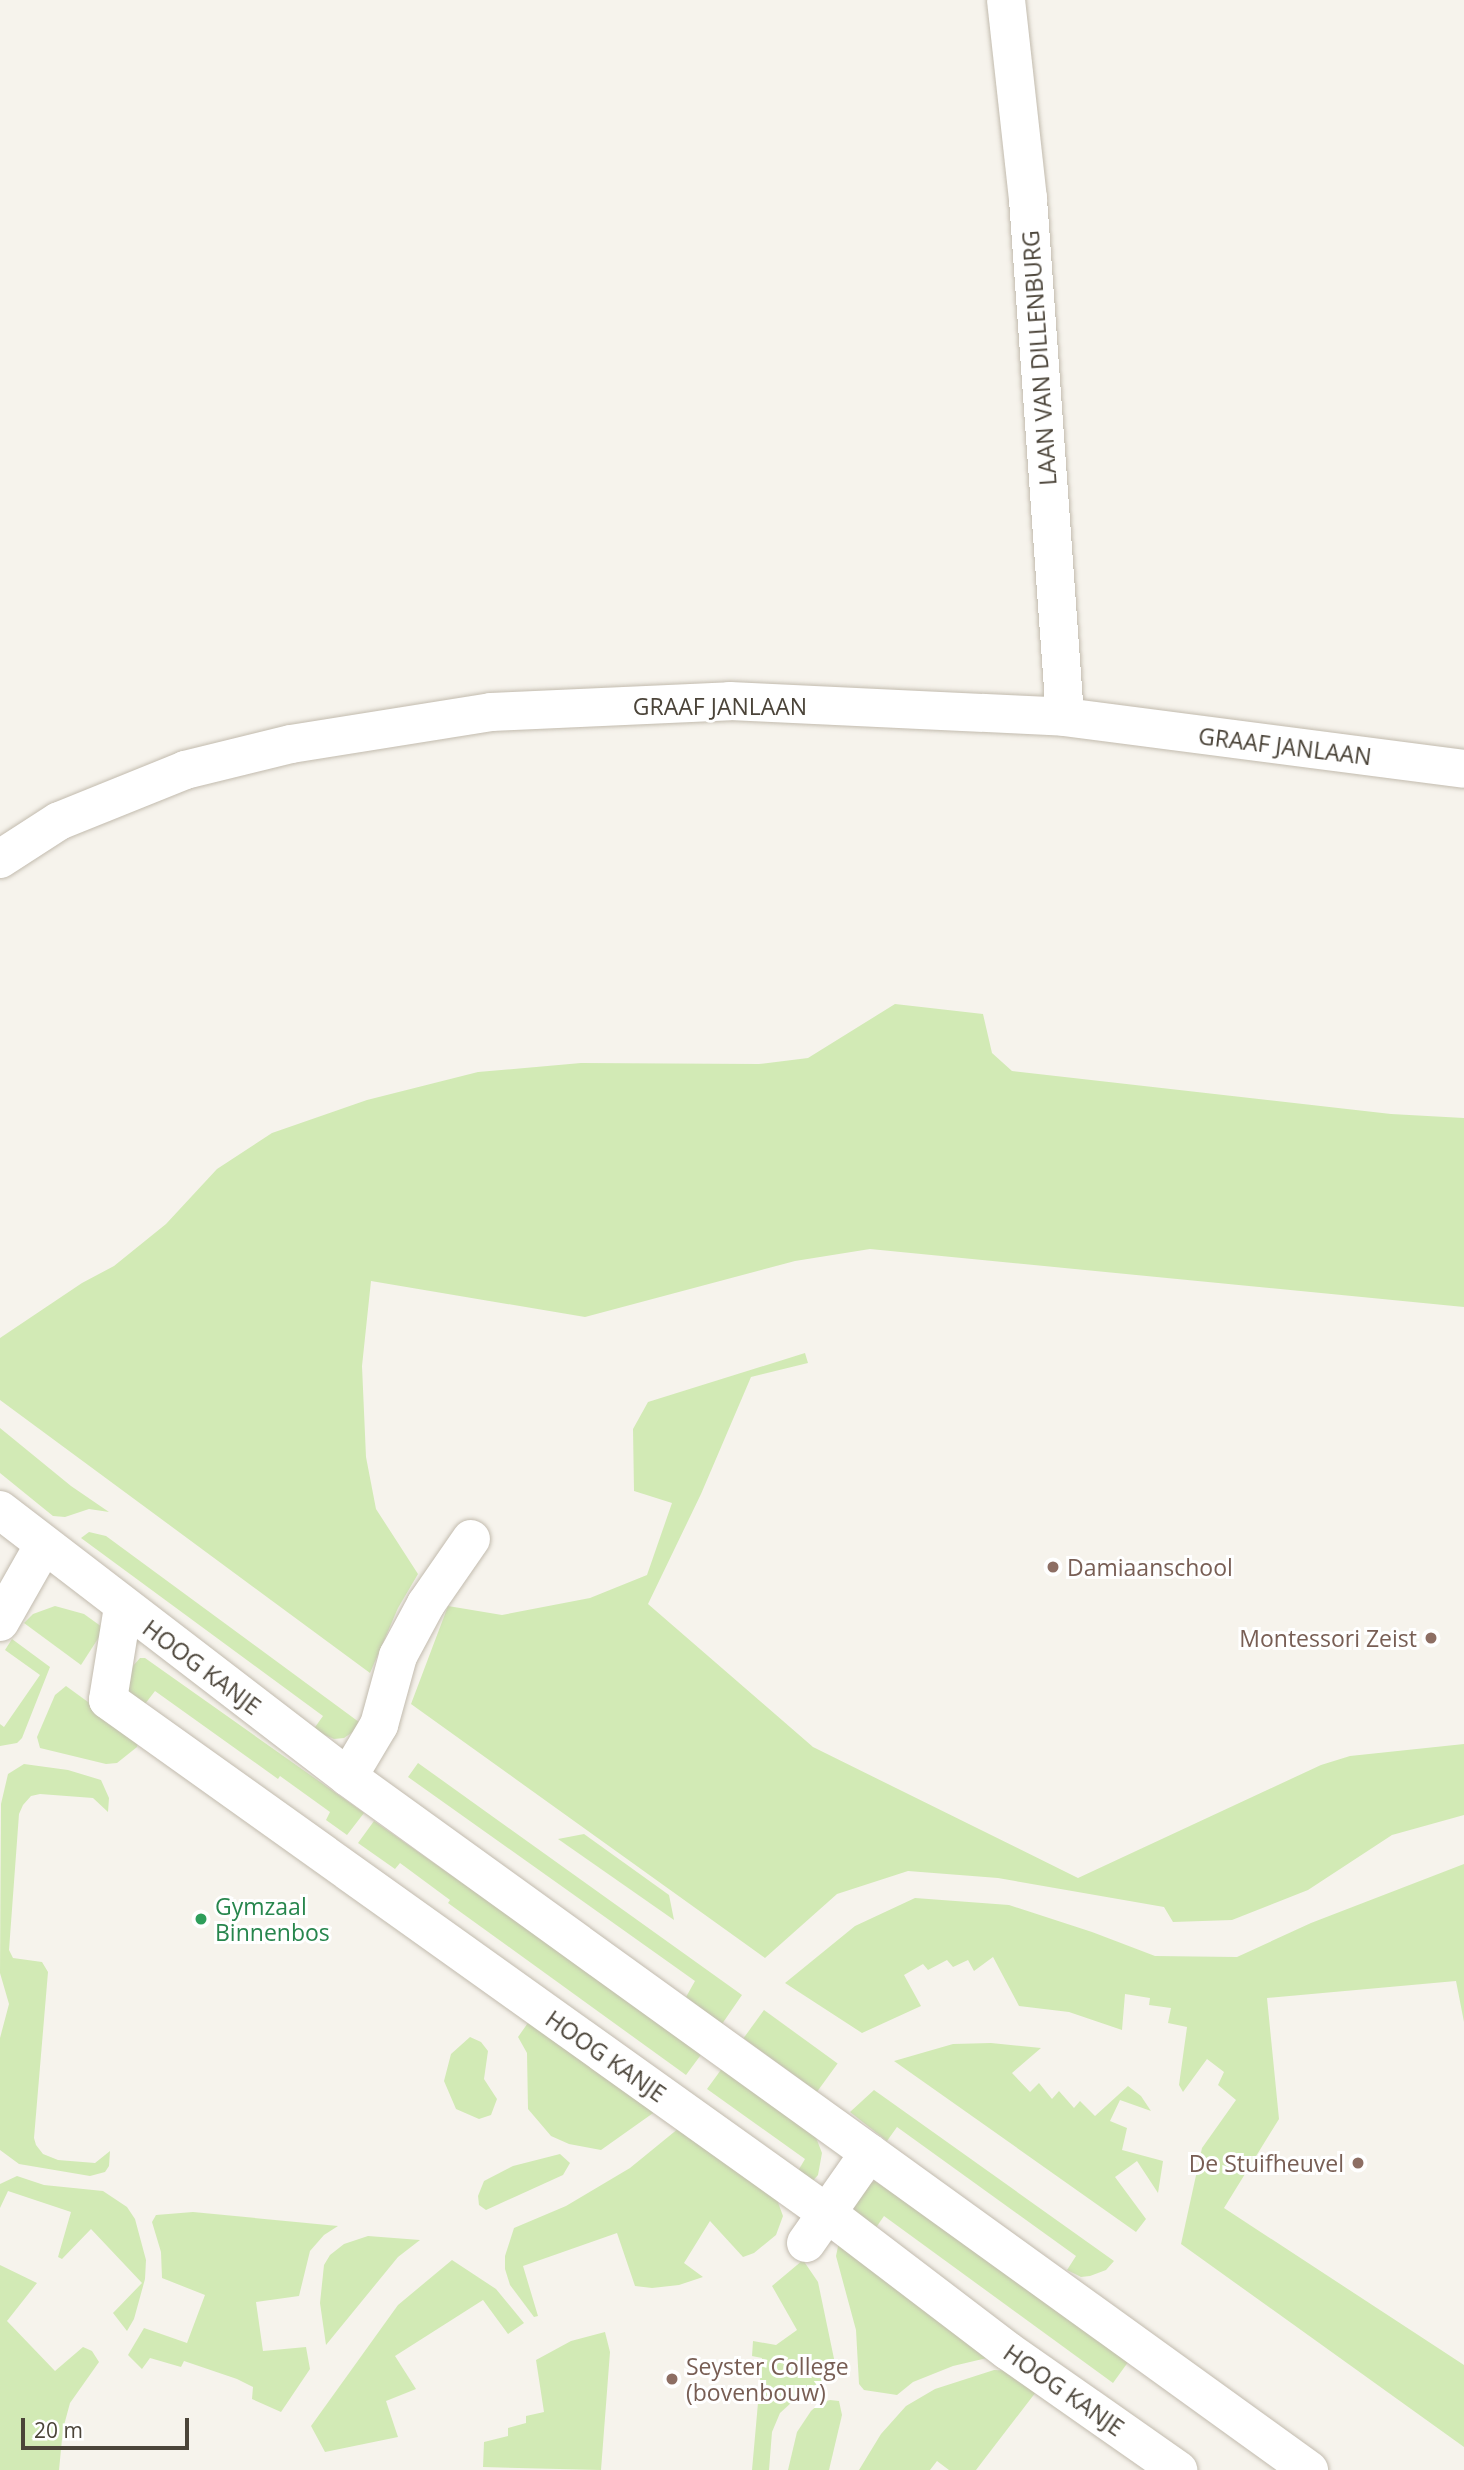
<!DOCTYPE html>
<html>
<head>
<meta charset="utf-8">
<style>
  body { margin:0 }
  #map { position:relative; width:1464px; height:2470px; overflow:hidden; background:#f6f3ec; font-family:"Open Sans",sans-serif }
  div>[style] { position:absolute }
  .green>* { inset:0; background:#d2eab5; transform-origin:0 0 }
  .roads { filter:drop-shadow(0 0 2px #c2bbae) drop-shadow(0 0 2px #c2bbae) }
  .minor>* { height:38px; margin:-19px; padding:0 19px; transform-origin:19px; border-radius:19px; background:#fff }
  .dots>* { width:19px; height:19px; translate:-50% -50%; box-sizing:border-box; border:4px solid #fff; border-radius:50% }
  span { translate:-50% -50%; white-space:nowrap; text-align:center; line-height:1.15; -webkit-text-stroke:6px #fff; paint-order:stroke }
  .street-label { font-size:23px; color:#4b4439 }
  .education-label { font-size:23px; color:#785e54 }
  .left { translate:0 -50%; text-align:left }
  .right { translate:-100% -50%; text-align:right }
  .leisure-label { font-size:23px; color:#27864d }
  .scale { position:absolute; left:21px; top:2418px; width:168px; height:32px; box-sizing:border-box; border:4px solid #4b4439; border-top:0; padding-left:9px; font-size:21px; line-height:24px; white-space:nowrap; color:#4b4439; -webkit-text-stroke:5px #fff; paint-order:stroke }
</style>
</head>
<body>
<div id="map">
  <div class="green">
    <div style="clip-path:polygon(895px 1004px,983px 1014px,992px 1053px,1012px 1071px,1391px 1114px,1464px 1118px,1464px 1307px,870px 1249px,795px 1261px,585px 1317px,371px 1281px,362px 1366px,366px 1457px,376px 1509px,418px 1574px,398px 1608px,370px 1673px,0 1400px,0 1338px,82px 1283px,114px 1266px,166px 1224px,217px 1169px,272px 1133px,367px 1100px,478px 1072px,581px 1063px,759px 1064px,808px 1058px)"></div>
    <div style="clip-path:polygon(805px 1353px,808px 1363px,751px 1377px,701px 1494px,648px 1604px,813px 1747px,1078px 1878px,1321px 1765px,1350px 1756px,1464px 1744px,1464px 1815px,1392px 1835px,1308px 1890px,1232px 1920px,1173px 1922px,1164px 1907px,998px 1878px,908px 1871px,837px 1894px,765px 1958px,411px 1704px,448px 1606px,502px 1615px,590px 1598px,647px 1575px,672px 1503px,634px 1491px,633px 1429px,648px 1402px)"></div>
    <div style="clip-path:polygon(0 1428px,71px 1486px,109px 1512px,89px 1509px,65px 1517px,53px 1516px,0 1473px)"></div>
    <div style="clip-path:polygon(89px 1532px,106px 1536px,363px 1725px,344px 1738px,334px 1739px,313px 1730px,323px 1716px,81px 1538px)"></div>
    <div style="clip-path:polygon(55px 1606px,84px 1614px,102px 1627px,101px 1634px,81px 1665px,24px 1623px,33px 1614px)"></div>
    <div style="clip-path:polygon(12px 1639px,50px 1667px,22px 1738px,17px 1743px,0 1746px,0 1724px,4px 1727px,40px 1675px,5px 1650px)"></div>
    <div style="clip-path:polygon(140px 1658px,145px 1658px,364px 1813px,347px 1835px,326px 1820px,330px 1812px,280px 1776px,278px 1779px,155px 1691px,145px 1704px,129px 1695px,125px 1675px)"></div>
    <div style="clip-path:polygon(66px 1686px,139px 1739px,137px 1747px,117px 1763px,106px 1764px,40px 1748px,37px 1737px,55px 1695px)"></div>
    <div style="clip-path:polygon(418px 1763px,742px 1995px,722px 2024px,686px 1997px,695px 1981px,408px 1777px)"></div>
    <div style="clip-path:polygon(24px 1764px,68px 1770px,101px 1780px,109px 1798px,108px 1812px,93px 1798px,40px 1794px,31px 1796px,23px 1805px,19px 1814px,9px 1950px,13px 1958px,42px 1962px,48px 1972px,34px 2138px,36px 2145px,43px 2154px,58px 2160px,95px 2163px,110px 2151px,109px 2166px,105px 2172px,90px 2176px,19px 2164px,0 2150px,0 2038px,9px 2004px,0 1973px,1px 1804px,8px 1774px)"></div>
    <div style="clip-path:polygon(374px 1821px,703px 2052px,686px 2075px,448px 1903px,450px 1900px,400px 1863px,395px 1869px,358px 1843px)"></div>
    <div style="clip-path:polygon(584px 1834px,669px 1895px,674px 1920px,558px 1839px)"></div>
    <div style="clip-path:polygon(1464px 1864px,1464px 2022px,1456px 1981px,1267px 1998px,1279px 2119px,1224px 2208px,1464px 2365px,1464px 2447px,1181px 2244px,1202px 2148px,1236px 2100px,1218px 2085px,1224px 2072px,1207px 2059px,1183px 2092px,1179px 2085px,1187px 2027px,1168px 2023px,1171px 2008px,1149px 2005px,1150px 1998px,1125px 1994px,1122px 2030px,1069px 2012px,1019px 2006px,993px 1957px,974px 1971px,968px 1960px,953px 1967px,947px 1960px,928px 1970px,923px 1964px,904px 1975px,921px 2006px,862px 2033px,785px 1983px,855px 1926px,915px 1898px,1009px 1905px,1092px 1932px,1155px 1956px,1237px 1957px,1311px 1923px)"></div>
    <div style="left:764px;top:2010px;width:91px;height:35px;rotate:36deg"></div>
    <div style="clip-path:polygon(530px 2020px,656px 2111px,601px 2150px,569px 2144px,551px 2136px,528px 2109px,527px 2053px,518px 2037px)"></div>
    <div style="clip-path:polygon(470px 2037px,481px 2042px,488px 2051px,484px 2079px,497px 2099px,491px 2115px,479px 2119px,456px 2109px,444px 2081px,451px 2054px)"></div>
    <div style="clip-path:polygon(991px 2043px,1041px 2048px,1012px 2073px,1030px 2092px,1039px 2083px,1052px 2099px,1059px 2091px,1074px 2108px,1080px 2101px,1095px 2116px,1128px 2086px,1141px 2096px,1151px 2111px,1120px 2100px,1110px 2121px,1127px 2128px,1122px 2150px,1163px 2161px,1158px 2193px,1137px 2161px,1115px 2177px,1146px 2219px,1136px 2232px,894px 2061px,953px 2044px)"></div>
    <div style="clip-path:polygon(723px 2067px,815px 2135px,822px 2153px,818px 2175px,811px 2183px,795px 2176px,805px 2159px,707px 2089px)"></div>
    <div style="clip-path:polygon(874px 2090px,1114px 2261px,1106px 2270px,1090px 2276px,1081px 2277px,1067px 2270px,1076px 2256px,897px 2127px,887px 2141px,850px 2112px)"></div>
    <div style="clip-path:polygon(679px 2128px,776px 2197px,783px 2216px,776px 2235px,754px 2253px,743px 2257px,710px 2221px,684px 2263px,703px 2277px,679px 2285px,652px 2288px,635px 2286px,617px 2233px,523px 2266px,538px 2316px,534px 2317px,510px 2285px,505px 2269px,505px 2256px,514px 2228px,566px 2206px,630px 2168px)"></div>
    <div style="clip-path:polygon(560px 2154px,570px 2163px,563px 2175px,486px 2210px,479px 2205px,478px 2196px,484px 2181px,513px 2166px)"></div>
    <div style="clip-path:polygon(17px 2176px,44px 2185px,103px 2191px,127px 2207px,135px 2219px,146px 2260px,145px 2279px,134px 2319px,127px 2331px,113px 2313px,142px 2283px,91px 2229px,62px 2259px,58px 2257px,71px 2212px,8px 2191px,0 2208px,0 2184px)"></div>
    <div style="clip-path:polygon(875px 2181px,1131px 2358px,1113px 2383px,884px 2216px,873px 2232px,850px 2210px,869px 2184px)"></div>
    <div style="clip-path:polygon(193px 2212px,338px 2226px,324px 2235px,310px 2251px,299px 2296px,256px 2302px,263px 2351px,306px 2347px,310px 2369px,281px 2412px,252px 2399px,253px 2387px,237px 2379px,184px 2361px,181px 2367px,150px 2358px,142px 2369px,128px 2355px,144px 2328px,187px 2343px,205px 2295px,162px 2278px,161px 2252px,152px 2222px,156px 2215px)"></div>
    <div style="clip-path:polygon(368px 2236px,420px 2240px,398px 2257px,326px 2345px,320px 2303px,324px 2265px,330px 2255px,344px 2244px)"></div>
    <div style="clip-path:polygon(839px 2242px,987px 2358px,953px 2366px,913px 2382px,897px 2395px,864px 2390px,859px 2384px,856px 2330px,836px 2256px)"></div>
    <div style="clip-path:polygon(452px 2260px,496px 2289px,524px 2323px,508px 2334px,483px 2300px,395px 2356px,416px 2389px,386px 2401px,398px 2437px,325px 2452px,311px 2426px,398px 2305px)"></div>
    <div style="clip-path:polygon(803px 2260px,818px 2282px,837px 2373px,803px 2392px,780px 2413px,772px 2432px,769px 2470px,752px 2470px,762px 2358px,752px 2356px,753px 2341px,776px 2345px,797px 2330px,772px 2286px)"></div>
    <div style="clip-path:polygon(0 2265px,37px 2283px,7px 2321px,55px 2371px,83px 2347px,92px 2351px,99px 2362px,70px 2403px,63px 2429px,59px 2470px,0 2470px)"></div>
    <div style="clip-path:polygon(605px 2332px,610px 2352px,601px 2470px,483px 2467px,484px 2442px,508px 2436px,508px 2428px,526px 2423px,526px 2416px,544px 2412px,536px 2360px,571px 2341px)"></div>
    <div style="clip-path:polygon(994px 2370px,1013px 2371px,1039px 2388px,976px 2470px,949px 2470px,937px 2461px,930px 2470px,859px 2470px,881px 2434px,906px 2406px,935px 2389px)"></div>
    <div style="clip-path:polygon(830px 2400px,839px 2401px,842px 2415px,829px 2470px,788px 2470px,797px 2432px,811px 2411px,820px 2403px)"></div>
  </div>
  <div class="roads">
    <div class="minor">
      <div style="left:1006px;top:0;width:200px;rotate:83.7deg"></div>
      <div style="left:1028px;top:199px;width:519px;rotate:85.91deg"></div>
      <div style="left:0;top:859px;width:70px;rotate:-32.8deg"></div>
      <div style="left:59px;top:821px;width:136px;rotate:-22deg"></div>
      <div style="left:185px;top:770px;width:109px;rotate:-13.8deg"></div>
      <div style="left:291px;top:744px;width:203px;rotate:-9.1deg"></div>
      <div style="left:491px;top:712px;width:239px;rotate:-2.6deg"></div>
      <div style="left:730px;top:701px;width:335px;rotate:2.7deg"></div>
      <div style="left:1065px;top:717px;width:402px;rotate:7.4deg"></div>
      <div style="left:0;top:1510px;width:439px;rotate:37.5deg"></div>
      <div style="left:348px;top:1777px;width:1185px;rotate:35.8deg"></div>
      <div style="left:123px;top:1607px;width:94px;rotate:99.2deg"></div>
      <div style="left:108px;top:1700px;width:885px;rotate:35.52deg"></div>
      <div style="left:828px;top:2214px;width:226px;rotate:37.3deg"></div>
      <div style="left:1008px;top:2351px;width:208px;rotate:35deg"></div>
      <div style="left:0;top:1622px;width:87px;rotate:-60.5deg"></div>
      <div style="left:348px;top:1777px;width:61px;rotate:-59.2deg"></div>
      <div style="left:379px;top:1725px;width:72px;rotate:-74.6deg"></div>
      <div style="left:398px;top:1656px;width:59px;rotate:-61.7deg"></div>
      <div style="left:426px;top:1604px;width:79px;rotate:-55.3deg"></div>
      <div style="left:806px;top:2243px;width:110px;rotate:-55deg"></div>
    </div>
  </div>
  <div class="dots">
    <div style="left:1053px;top:1567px;background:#8d6e63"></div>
    <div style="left:1431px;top:1638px;background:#8d6e63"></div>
    <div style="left:201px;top:1919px;background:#2e9e5b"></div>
    <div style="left:1358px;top:2163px;background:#8d6e63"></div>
    <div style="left:672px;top:2379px;background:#8d6e63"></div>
  </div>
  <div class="street-label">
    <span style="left:1039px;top:358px;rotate:-94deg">LAAN VAN DILLENBURG</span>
    <span style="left:720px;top:706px">GRAAF JANLAAN</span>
    <span style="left:1285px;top:746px;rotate:7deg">GRAAF JANLAAN</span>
    <span style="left:202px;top:1667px;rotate:37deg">HOOG KANJE</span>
    <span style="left:606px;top:2056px;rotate:35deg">HOOG KANJE</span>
    <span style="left:1064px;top:2390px;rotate:35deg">HOOG KANJE</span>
  </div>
  <div class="education-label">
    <span class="left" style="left:1067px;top:1567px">Damiaanschool</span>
    <span class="right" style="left:1417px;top:1638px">Montessori Zeist</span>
    <span class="right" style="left:1344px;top:2163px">De Stuifheuvel</span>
    <span class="left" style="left:686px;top:2379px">Seyster College<br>(bovenbouw)</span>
  </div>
  <div class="leisure-label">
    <span class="left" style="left:215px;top:1919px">Gymzaal<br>Binnenbos</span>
  </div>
  <div class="scale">20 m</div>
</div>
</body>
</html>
